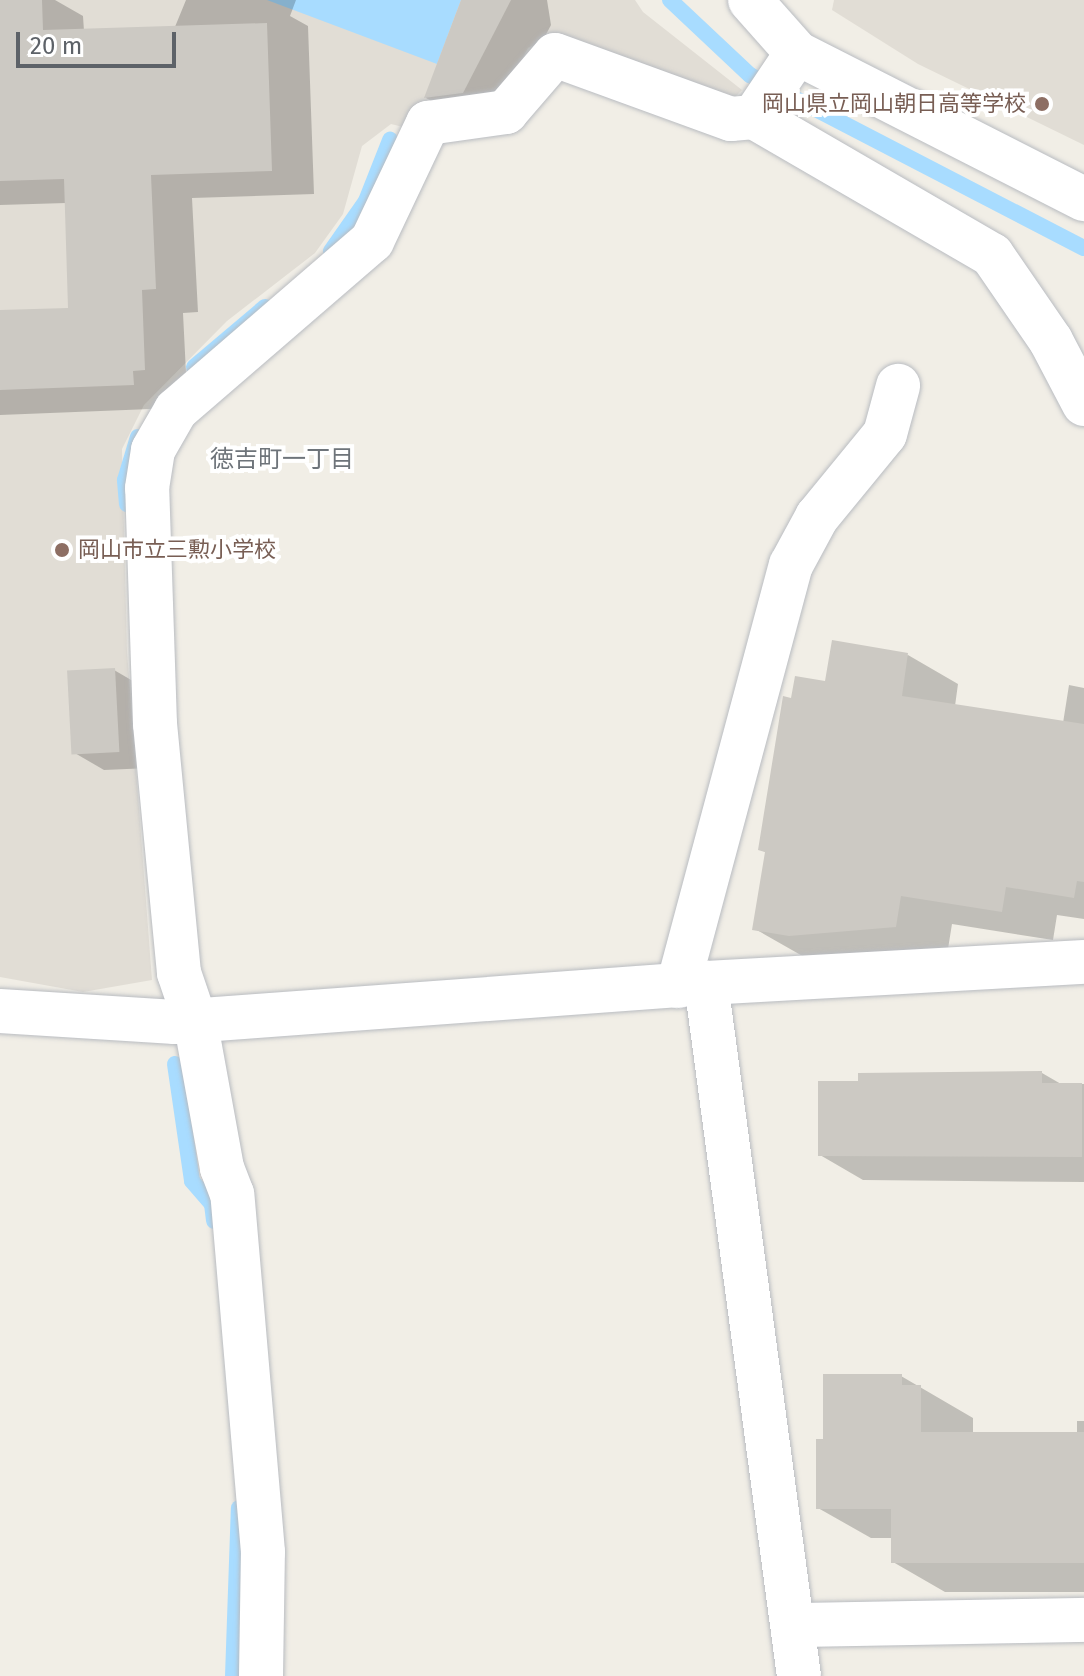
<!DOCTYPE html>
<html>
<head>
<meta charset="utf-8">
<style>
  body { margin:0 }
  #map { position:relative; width:1084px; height:1676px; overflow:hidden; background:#f1eee6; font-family:"Fira Sans","Noto Sans JP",sans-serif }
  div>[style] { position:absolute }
  .education>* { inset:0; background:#e1ddd5 }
  .water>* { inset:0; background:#a8dcff }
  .shadow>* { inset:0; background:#0003 }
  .stream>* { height:16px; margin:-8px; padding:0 8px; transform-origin:8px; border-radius:8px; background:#a8dcff }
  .building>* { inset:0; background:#ccc9c3; transform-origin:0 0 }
  .roads { filter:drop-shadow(0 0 2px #b9bcc1) drop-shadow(0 0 2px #b9bcc1) }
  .minor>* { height:44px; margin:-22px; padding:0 22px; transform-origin:22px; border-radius:22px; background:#fff }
  .dots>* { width:22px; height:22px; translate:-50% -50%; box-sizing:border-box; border:4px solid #fff; border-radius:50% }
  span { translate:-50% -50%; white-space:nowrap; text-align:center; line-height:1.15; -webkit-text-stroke:8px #fff; paint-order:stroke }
  .education-label { font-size:22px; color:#785e54 }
  .right { translate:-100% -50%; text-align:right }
  .left { translate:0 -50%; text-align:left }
  .neighbourhood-label { font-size:24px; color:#6e747a }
  .scale { position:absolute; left:16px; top:32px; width:160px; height:36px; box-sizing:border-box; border:4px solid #5d6268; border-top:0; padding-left:10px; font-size:24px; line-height:28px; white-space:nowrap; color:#5d6268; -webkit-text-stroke:6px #fff; paint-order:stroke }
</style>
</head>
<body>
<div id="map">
  <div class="education">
    <div style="clip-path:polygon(0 0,635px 0,643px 12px,742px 90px,733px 99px,538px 43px,528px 48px,503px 95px,411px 129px,391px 124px,362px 146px,343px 214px,315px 253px,227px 321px,144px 405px,122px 449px,127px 651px,152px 980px,83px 992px,0 977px)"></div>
    <div style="clip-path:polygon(834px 0,1084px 0,1084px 145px,918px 64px,832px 10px)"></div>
  </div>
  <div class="water">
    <div style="clip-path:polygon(267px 0,461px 0,437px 64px)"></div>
  </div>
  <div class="shadow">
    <div style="clip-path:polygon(0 0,55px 0,83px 16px,84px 31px,170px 39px,186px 0,296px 0,290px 16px,308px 26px,314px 194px,192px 198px,198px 312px,183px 313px,187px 393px,176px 408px,0 415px,0 312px,70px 310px,66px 203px,0 205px)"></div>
    <div style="clip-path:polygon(463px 0,547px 0,551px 25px,504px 115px,467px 121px,426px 98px)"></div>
    <div style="clip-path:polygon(908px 655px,958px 684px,955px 706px,1063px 723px,1069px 685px,1084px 688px,1084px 919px,1057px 915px,1053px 940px,952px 924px,947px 955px,806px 958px,755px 929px,767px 853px,760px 849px,793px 701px)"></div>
    <div style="clip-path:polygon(114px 670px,145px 688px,150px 768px,104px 770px,73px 752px)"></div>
    <div style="clip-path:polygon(1042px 1073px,1061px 1084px,1084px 1084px,1084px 1182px,863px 1180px,820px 1155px)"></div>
    <div style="clip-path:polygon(901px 1376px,973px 1418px,973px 1434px,1077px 1434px,1077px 1421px,1084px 1421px,1084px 1592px,945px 1592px,893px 1562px,893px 1538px,871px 1538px,818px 1508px,825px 1441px)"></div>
  </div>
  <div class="stream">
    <div style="left:670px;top:0;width:110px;rotate:43.2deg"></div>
    <div style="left:750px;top:75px;width:376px;rotate:27.4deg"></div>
    <div style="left:331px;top:251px;width:61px;rotate:-55deg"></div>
    <div style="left:366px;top:201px;width:66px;rotate:-68.5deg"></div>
    <div style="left:194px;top:367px;width:93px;rotate:-40.2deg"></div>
    <div style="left:127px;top:504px;width:24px;rotate:-95deg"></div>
    <div style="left:125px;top:480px;width:45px;rotate:-73.2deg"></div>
    <div style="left:175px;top:1064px;width:118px;rotate:81.7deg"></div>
    <div style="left:192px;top:1181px;width:30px;rotate:49deg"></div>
    <div style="left:212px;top:1204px;width:17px;rotate:83deg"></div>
    <div style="left:233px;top:1676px;width:168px;rotate:-88deg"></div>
  </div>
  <div class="building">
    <div style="clip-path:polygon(0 0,42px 0,43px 30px,267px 23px,272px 171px,151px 175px,156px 289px,142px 290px,145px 370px,133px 371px,134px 385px,0 390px,0 310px,68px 308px,64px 179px,0 181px)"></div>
    <div style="clip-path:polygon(461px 0,511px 0,463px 93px,424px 98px)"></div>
    <div style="clip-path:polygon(832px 640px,908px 653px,902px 696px,1084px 724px,1084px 882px,1077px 881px,1074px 898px,1006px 887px,1002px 912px,901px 896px,896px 927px,789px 936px,752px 930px,765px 852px,758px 850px,783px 696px,791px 698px,795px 676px,825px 681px)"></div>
    <div style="left:115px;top:668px;width:84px;height:48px;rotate:87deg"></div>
    <div style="clip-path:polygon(1042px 1071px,1042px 1083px,1082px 1083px,1082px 1157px,818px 1156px,818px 1081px,858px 1081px,858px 1073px)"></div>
    <div style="clip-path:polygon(823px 1374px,902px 1374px,902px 1385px,921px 1385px,921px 1432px,1084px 1432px,1084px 1563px,891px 1563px,891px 1509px,816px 1509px,816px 1439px,823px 1439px)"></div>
  </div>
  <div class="roads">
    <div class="minor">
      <div style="left:750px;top:0;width:71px;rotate:48.4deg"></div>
      <div style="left:797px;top:53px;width:322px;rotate:27deg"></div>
      <div style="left:754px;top:117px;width:275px;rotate:30.1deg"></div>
      <div style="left:992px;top:255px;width:104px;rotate:55.5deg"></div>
      <div style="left:1051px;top:341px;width:71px;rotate:62.4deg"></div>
      <div style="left:706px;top:983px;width:699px;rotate:82.36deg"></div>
      <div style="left:678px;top:986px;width:436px;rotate:-75deg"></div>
      <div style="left:791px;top:565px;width:55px;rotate:-61.6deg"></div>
      <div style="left:817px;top:517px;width:107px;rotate:-50.7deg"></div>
      <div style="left:885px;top:434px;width:50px;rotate:-74.8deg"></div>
      <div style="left:0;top:1011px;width:175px;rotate:3.6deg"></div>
      <div style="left:175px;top:1022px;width:532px;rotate:-4.2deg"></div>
      <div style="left:706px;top:983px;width:379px;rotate:-3.2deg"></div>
      <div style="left:794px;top:1625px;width:290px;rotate:-1deg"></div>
      <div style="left:261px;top:1676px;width:124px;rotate:-89.1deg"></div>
      <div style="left:263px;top:1552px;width:359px;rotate:-94.9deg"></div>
      <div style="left:232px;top:1194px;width:28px;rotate:-111deg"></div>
      <div style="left:222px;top:1168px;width:150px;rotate:-100.3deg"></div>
      <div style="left:195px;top:1020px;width:50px;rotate:-108.8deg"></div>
      <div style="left:179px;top:973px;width:250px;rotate:-95.5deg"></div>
      <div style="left:155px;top:724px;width:236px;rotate:-91.9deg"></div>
      <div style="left:147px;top:488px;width:38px;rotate:-81deg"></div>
      <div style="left:153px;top:450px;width:46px;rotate:-60.1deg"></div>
      <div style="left:176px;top:410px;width:259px;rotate:-40.8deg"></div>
      <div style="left:372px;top:241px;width:131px;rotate:-64.6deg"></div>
      <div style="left:428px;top:123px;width:79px;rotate:-8deg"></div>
      <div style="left:506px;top:112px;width:75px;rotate:-49.3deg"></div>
      <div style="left:555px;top:55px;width:187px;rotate:20deg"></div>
      <div style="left:731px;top:119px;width:23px;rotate:-5deg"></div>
      <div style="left:754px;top:117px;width:77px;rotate:-56.1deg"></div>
    </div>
  </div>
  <div class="dots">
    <div style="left:1042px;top:104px;background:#8d6e63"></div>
    <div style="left:62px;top:550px;background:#8d6e63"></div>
  </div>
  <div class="education-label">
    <span class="right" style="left:1026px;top:104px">岡山県立岡山朝日高等学校</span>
    <span class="left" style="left:78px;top:550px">岡山市立三勲小学校</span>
  </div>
  <div class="neighbourhood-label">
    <span style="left:282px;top:460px">徳吉町一丁目</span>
  </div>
  <div class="scale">20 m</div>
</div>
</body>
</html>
